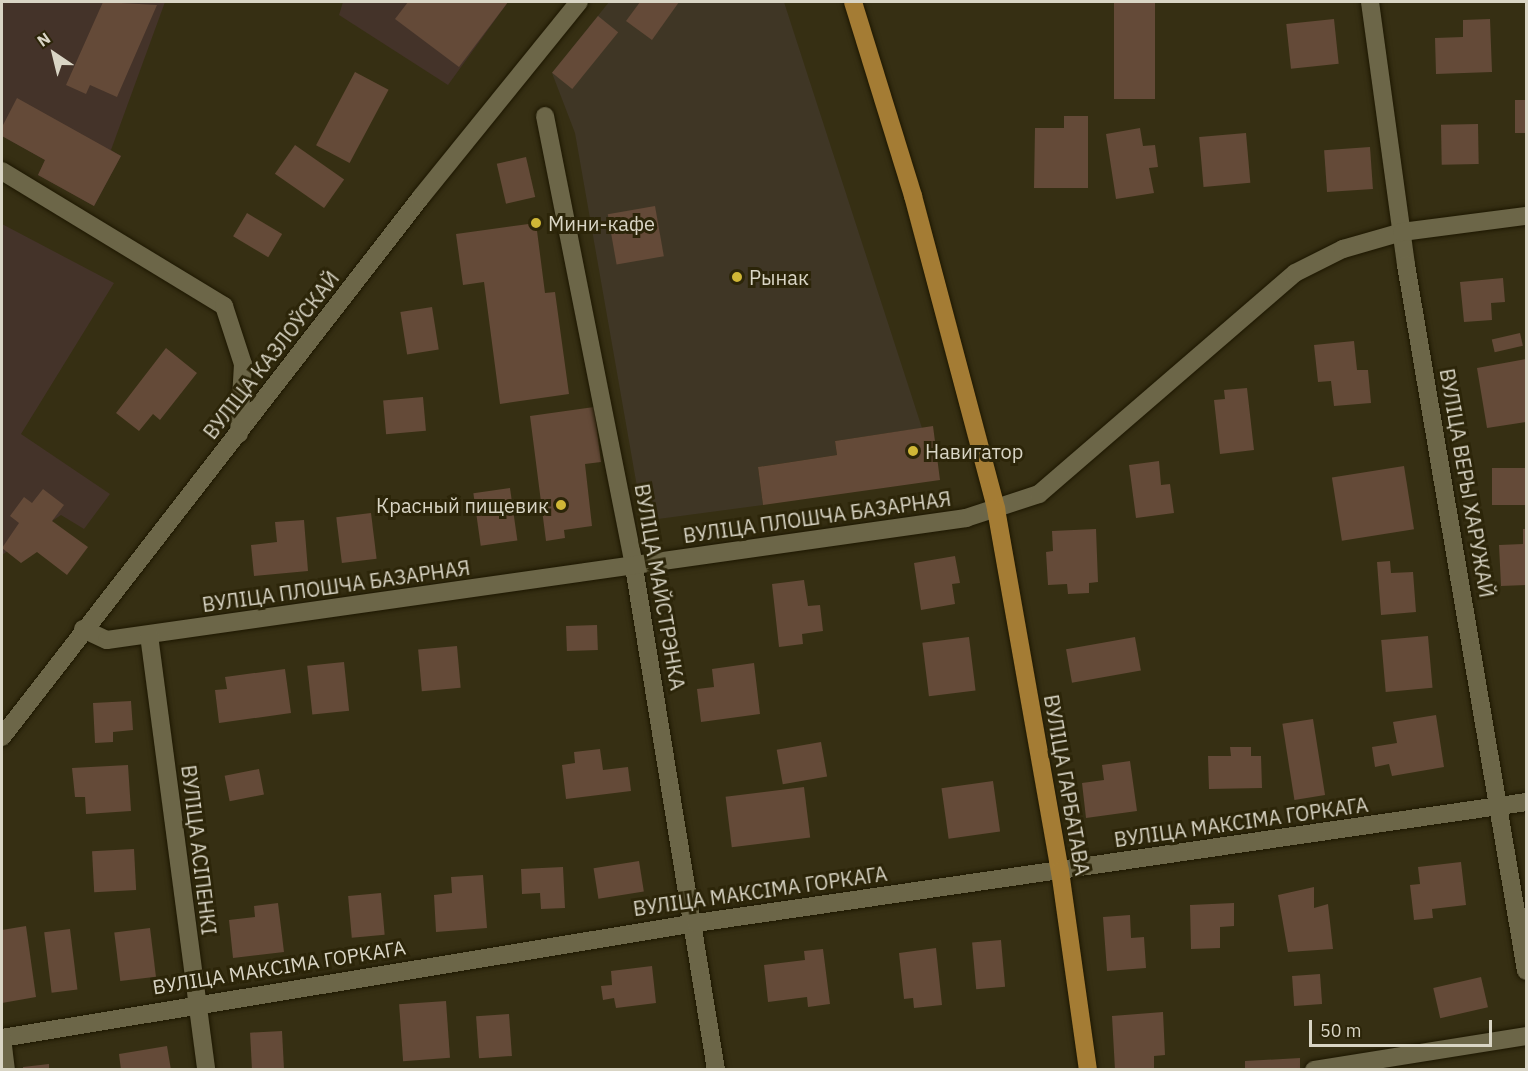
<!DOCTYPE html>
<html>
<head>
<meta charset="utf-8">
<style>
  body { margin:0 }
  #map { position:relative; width:1528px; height:1071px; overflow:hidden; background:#362f13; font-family:"IBM Plex Sans",sans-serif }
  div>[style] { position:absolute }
  .commercial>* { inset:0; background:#3f3625 }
  .industrial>* { inset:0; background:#443329 }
  .building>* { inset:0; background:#644a38; transform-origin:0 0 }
  .roads { filter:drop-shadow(0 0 2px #1d1700) drop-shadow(0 0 2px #1d1700) }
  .minor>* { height:18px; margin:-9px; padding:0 9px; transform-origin:9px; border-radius:9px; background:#6c6648 }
  .major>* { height:18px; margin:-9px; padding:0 9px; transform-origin:9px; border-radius:9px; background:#a47c34 }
  .dots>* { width:16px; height:16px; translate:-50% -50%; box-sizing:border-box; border:3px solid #2c2509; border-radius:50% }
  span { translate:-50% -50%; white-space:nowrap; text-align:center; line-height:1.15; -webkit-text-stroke:6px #2c2509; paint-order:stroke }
  .poi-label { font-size:20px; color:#d9d5c5 }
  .left { translate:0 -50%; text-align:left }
  .right { translate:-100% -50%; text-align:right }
  .street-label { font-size:20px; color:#d9d5c5 }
  .frame { position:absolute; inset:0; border:3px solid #d9d5c5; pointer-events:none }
  .north { position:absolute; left:24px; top:24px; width:60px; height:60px; -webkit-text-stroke:4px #2c2509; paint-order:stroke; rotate:325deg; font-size:16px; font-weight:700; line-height:24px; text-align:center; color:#d9d5c5 }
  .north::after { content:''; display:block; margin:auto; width:21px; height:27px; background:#d9d5c5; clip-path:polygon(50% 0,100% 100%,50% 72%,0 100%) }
  .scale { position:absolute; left:1309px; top:1020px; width:183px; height:27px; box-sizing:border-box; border:3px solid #d9d5c5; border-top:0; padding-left:8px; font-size:18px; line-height:21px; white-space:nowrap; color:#d9d5c5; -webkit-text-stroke:4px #2c2509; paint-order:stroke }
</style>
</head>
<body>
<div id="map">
  <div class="commercial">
    <div style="clip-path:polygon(609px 2px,784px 2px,922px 428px,835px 441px,837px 455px,758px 467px,763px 505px,643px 521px,575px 133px,552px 73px)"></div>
  </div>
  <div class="industrial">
    <div style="clip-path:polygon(2px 2px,165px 2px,111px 150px,121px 156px,94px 206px,38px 175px,45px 160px,2px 136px)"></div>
    <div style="clip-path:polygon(343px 2px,508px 2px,448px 85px,339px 15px)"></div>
    <div style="clip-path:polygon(2px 224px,114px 283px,21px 434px,110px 494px,84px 529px,61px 515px,2px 555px)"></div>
  </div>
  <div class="building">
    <div style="clip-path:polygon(103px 2px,157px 5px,117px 97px,90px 85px,86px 94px,66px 85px)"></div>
    <div style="clip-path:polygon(408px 2px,508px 2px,459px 67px,395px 19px)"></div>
    <div style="clip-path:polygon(640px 2px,679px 2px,652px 40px,626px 21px)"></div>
    <div style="left:1114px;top:2px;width:41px;height:97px"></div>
    <div style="left:598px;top:16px;width:26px;height:73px;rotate:39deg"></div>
    <div style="left:1334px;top:19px;width:45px;height:48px;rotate:84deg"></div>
    <div style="clip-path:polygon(1490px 19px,1492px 72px,1436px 74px,1435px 38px,1463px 37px,1463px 20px)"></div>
    <div style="left:355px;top:72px;width:38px;height:83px;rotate:28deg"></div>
    <div style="clip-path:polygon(17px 98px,121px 156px,94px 206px,38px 175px,45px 160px,2px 136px,2px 127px)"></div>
    <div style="left:1515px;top:100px;width:11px;height:33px"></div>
    <div style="clip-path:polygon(1064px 116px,1088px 116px,1088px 188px,1034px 188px,1035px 128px,1064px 128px)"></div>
    <div style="left:1478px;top:124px;width:40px;height:37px;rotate:89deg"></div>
    <div style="clip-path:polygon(1140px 128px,1143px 146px,1155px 145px,1158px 167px,1149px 168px,1154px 193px,1116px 199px,1106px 134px)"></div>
    <div style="left:1246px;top:133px;width:50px;height:47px;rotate:85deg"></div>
    <div style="left:295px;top:145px;width:60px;height:35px;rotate:35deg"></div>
    <div style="left:1370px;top:147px;width:42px;height:46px;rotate:86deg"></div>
    <div style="left:526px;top:157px;width:41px;height:30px;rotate:77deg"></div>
    <div style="left:655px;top:206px;width:51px;height:48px;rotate:80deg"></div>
    <div style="left:247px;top:213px;width:41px;height:27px;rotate:31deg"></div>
    <div style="clip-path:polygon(536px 223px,545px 293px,555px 292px,569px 394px,500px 404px,484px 282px,463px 285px,456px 234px)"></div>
    <div style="clip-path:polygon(1503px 278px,1505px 302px,1491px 303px,1492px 320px,1464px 322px,1460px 282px)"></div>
    <div style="left:432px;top:307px;width:43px;height:32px;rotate:81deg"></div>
    <div style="left:1520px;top:333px;width:13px;height:29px;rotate:77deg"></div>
    <div style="clip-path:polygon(1354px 341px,1357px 370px,1368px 370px,1371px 403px,1334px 406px,1331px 381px,1318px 382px,1314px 345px)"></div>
    <div style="clip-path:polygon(166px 348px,197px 373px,160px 420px,153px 414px,139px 431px,116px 413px)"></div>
    <div style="clip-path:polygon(1526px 359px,1526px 422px,1487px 428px,1477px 368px)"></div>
    <div style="clip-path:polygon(1247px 388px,1254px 450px,1220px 454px,1214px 400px,1225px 399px,1224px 390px)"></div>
    <div style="left:423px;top:397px;width:34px;height:40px;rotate:85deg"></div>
    <div style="clip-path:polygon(594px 407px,601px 462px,585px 464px,592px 526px,564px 530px,565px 538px,546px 541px,530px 416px)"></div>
    <div style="clip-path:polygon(933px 426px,940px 480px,763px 505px,758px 467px,837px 455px,835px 441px)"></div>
    <div style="clip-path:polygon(1159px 461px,1161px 485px,1170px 484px,1174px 513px,1136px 518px,1129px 465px)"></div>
    <div style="left:1404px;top:466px;width:64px;height:73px;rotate:81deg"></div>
    <div style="left:1526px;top:468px;width:37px;height:34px;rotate:90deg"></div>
    <div style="left:510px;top:488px;width:53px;height:37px;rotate:82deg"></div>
    <div style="clip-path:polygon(43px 489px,64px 505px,52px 521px,88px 547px,67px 575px,37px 552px,21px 563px,2px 548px,19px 523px,10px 516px,24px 497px,32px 503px)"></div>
    <div style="left:371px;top:513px;width:46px;height:35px;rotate:83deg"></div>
    <div style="clip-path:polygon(304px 520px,308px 571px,254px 576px,251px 545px,277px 542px,275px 522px)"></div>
    <div style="clip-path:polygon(1096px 529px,1098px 582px,1089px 583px,1089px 593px,1068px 594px,1067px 584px,1048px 585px,1046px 552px,1053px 551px,1052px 531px)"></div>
    <div style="clip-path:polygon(1523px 529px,1526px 529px,1526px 585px,1501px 586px,1499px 545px,1523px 544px)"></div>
    <div style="clip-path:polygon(955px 556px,960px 583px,952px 584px,955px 604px,921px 610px,914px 563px)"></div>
    <div style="clip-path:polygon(1390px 561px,1391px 573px,1413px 572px,1416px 612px,1381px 615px,1377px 562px)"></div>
    <div style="clip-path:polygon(804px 580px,808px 606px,820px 605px,823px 631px,802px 634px,803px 644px,779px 647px,772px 584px)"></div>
    <div style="left:597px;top:625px;width:25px;height:31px;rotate:88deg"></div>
    <div style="left:1428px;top:636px;width:52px;height:47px;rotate:85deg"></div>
    <div style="left:969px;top:637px;width:54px;height:47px;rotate:83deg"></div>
    <div style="left:1135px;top:637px;width:34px;height:70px;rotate:80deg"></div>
    <div style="left:457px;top:646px;width:42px;height:39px;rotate:85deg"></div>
    <div style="left:344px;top:662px;width:49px;height:37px;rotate:84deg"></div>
    <div style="clip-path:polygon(754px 663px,760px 714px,701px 722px,697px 689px,714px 687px,712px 669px)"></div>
    <div style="clip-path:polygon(285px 669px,291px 713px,219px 723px,215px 690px,227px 689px,225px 677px)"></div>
    <div style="clip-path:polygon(131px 701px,133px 730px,113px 732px,113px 742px,95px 743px,93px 703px)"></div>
    <div style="clip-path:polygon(1436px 715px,1444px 767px,1392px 776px,1389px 764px,1375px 767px,1372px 747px,1397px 743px,1393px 722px)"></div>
    <div style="left:1313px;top:719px;width:77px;height:31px;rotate:81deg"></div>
    <div style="left:821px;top:742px;width:35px;height:45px;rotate:80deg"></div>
    <div style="clip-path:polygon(1230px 747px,1251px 747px,1251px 756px,1261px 756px,1262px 788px,1209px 789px,1208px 756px,1231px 756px)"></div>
    <div style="clip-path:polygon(600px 749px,603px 770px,628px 767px,631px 791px,566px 799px,562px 765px,575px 763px,574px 752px)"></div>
    <div style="clip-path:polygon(1130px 761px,1137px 811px,1086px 818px,1082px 783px,1104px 780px,1102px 765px)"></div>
    <div style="clip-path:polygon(128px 765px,131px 811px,86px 814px,85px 797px,75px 797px,72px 768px)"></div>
    <div style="left:259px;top:769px;width:26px;height:35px;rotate:79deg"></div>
    <div style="left:993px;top:781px;width:51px;height:52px;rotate:82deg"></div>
    <div style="left:804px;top:787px;width:51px;height:79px;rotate:83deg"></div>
    <div style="left:134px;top:849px;width:41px;height:42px;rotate:87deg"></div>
    <div style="left:639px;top:861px;width:31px;height:46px;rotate:81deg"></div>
    <div style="clip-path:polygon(1461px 862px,1466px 905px,1432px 909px,1433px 918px,1414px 920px,1410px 885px,1420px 884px,1418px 867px)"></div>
    <div style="clip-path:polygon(563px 867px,565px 908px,541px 909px,540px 893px,522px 894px,521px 869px)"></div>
    <div style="clip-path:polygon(483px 875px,487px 928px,436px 932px,434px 895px,452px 893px,451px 877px)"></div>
    <div style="clip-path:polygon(1314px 887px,1314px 908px,1328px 904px,1333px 949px,1288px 952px,1278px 895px)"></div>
    <div style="left:381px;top:893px;width:42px;height:33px;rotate:85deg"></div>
    <div style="clip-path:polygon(278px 903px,284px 952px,233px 958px,229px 920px,255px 917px,254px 906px)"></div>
    <div style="clip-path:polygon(1234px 903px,1234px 926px,1220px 927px,1220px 948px,1191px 949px,1190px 905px)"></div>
    <div style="clip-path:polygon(1130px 915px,1131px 938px,1144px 937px,1146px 968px,1107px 971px,1103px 917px)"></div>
    <div style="clip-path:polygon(26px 926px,36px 997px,2px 1003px,2px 930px)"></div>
    <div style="left:150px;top:928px;width:49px;height:36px;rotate:83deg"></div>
    <div style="left:70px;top:929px;width:61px;height:26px;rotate:83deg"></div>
    <div style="left:1001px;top:940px;width:47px;height:29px;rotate:85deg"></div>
    <div style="clip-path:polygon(936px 948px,942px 1005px,914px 1008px,913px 998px,904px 999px,899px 953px)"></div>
    <div style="clip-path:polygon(823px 949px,830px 1004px,808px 1007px,807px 997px,768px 1002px,764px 965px,805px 960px,804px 951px)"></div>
    <div style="clip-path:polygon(652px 966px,656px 1003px,616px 1008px,614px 998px,603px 1000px,601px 986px,612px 985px,611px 971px)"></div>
    <div style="left:1320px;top:974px;width:30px;height:28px;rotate:86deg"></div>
    <div style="left:1481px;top:977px;width:31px;height:49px;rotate:77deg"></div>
    <div style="left:446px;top:1001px;width:57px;height:47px;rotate:86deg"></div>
    <div style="clip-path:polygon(1163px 1012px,1165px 1055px,1154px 1056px,1154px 1069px,1115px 1070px,1112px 1016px)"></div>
    <div style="left:509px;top:1014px;width:42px;height:33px;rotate:86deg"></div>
    <div style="left:282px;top:1031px;width:38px;height:32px;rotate:87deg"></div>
    <div style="clip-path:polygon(167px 1046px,171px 1070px,121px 1070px,119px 1054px)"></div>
    <div style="clip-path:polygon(1300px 1058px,1300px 1070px,1245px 1070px,1245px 1061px)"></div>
    <div style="clip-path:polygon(49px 1064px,49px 1070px,23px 1070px,23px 1067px)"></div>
  </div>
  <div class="roads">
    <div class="minor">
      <div style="left:1370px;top:2px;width:265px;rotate:82.2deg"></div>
      <div style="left:1406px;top:265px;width:716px;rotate:80.35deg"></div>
      <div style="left:545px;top:116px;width:460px;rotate:78.8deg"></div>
      <div style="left:634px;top:567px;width:510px;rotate:80.74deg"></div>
      <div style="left:2px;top:171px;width:260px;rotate:31.3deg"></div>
      <div style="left:224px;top:306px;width:61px;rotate:71.9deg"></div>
      <div style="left:243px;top:364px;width:70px;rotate:93.3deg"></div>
      <div style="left:83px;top:629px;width:26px;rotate:25deg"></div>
      <div style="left:107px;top:640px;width:868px;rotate:-8.08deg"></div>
      <div style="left:966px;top:518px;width:77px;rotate:-18.2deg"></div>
      <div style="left:1039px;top:494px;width:338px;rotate:-40.8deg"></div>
      <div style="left:1295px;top:273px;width:54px;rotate:-26.6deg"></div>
      <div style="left:1343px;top:249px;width:61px;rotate:-16.1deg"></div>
      <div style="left:1402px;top:232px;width:125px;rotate:-7.4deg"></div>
      <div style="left:149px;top:635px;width:439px;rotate:82.5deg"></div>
      <div style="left:2px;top:737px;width:683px;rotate:-52.19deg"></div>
      <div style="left:421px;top:197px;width:251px;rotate:-51deg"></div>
      <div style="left:2px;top:1038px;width:703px;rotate:-9.41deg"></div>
      <div style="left:696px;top:923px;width:839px;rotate:-8.29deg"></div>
      <div style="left:2px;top:1038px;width:32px;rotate:83deg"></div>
      <div style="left:1314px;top:1070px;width:215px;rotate:-9.1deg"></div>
    </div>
    <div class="major">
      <div style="left:853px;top:2px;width:203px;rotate:72.8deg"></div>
      <div style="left:913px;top:196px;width:324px;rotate:75.1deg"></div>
      <div style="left:996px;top:509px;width:368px;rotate:80deg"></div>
      <div style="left:1060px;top:871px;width:201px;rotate:82deg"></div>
    </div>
  </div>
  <div class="dots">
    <div style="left:536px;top:223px;background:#d0b736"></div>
    <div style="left:737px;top:277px;background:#d0b736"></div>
    <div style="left:913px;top:451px;background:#d0b736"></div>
    <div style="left:561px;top:505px;background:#d0b736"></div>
  </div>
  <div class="poi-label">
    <span class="left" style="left:548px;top:223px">Мини-кафе</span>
    <span class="left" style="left:749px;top:277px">Рынак</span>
    <span class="left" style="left:925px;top:451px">Навигатор</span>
    <span class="right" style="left:549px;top:505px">Красный пищевик</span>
  </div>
  <div class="street-label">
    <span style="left:271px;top:355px;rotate:-52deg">ВУЛІЦА КАЗЛОЎСКАЙ</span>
    <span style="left:1467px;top:483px;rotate:80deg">ВУЛІЦА ВЕРЫ ХАРУЖАЙ</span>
    <span style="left:817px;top:517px;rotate:-8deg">ВУЛІЦА ПЛОШЧА БАЗАРНАЯ</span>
    <span style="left:336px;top:586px;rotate:-8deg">ВУЛІЦА ПЛОШЧА БАЗАРНАЯ</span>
    <span style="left:660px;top:587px;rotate:80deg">ВУЛІЦА МАЙСТРЭНКА</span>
    <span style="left:1067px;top:785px;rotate:80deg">ВУЛІЦА ГАРБАТАВА</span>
    <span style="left:1241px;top:822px;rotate:-8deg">ВУЛІЦА МАКСІМА ГОРКАГА</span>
    <span style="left:199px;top:850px;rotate:83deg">ВУЛІЦА АСІПЕНКІ</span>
    <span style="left:760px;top:891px;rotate:-8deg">ВУЛІЦА МАКСІМА ГОРКАГА</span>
    <span style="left:279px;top:967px;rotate:-9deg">ВУЛІЦА МАКСІМА ГОРКАГА</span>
  </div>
  <div class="frame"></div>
  <div class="north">N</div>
  <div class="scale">50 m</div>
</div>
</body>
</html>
